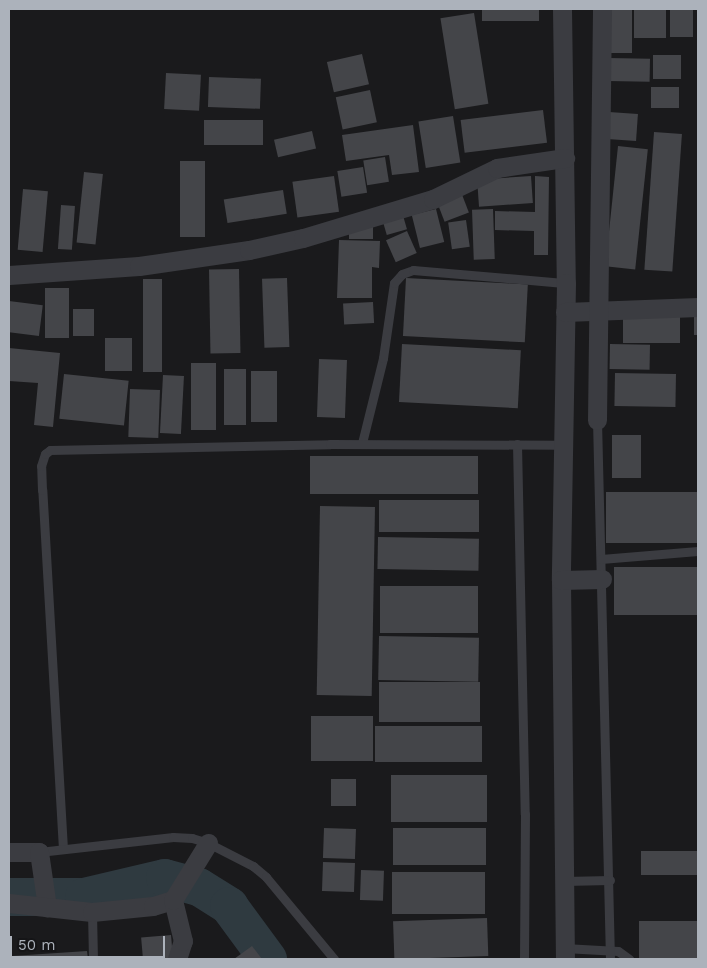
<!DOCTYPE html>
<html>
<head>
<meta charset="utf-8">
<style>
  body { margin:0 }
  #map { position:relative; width:707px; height:968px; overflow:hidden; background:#1a1a1c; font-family:"Work Sans",sans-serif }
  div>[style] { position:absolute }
  .river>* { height:38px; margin:-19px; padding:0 19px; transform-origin:19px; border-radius:19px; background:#2f3a40 }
  .building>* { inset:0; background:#444549; transform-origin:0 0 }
  .service>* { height:9px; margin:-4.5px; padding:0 4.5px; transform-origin:4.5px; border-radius:4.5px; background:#3b3c41 }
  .minor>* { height:19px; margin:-9.5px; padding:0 9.5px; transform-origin:9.5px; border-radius:9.5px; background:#3b3c41 }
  span { translate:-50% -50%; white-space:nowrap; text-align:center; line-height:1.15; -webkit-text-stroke:4.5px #151517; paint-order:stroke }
  .frame { position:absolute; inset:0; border:10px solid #acb2bb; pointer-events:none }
  .scale { position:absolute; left:10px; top:936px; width:155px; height:22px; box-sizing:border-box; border:2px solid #acb2bb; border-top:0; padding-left:6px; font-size:15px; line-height:18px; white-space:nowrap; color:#acb2bb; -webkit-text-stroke:4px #151517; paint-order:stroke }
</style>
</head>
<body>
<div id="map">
  <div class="river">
    <div style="left:9px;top:897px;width:75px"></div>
    <div style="left:84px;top:897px;width:83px;rotate:-13.2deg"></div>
    <div style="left:165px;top:878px;width:35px;rotate:15deg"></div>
    <div style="left:199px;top:887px;width:36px;rotate:32deg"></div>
    <div style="left:229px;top:906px;width:66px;rotate:53.7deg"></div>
  </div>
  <div class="building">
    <div style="left:482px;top:9px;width:57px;height:12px"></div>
    <div style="left:610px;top:9px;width:22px;height:44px"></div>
    <div style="left:634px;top:9px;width:32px;height:29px"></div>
    <div style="left:670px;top:9px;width:23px;height:28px"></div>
    <div style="left:474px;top:13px;width:92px;height:34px;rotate:81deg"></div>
    <div style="left:362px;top:54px;width:31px;height:36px;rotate:77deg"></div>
    <div style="left:653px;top:55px;width:28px;height:24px"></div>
    <div style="left:608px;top:58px;width:42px;height:23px;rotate:1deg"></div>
    <div style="left:166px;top:73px;width:35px;height:36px;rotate:3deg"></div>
    <div style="left:209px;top:77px;width:52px;height:30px;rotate:2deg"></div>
    <div style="left:651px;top:87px;width:28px;height:21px"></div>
    <div style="left:370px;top:90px;width:33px;height:35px;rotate:78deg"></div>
    <div style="left:543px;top:110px;width:33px;height:83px;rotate:83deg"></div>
    <div style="left:609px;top:112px;width:29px;height:27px;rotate:4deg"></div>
    <div style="left:453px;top:116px;width:47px;height:35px;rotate:81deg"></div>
    <div style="left:263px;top:120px;width:25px;height:59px;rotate:90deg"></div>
    <div style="clip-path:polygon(413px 125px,419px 172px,392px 175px,389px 155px,346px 161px,342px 135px)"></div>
    <div style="left:312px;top:131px;width:18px;height:39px;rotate:77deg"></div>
    <div style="left:654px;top:132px;width:28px;height:138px;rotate:4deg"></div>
    <div style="left:618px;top:146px;width:30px;height:121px;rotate:6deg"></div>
    <div style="left:385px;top:157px;width:25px;height:22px;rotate:81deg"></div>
    <div style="left:180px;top:161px;width:25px;height:76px"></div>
    <div style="left:363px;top:167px;width:26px;height:26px;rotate:81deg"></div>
    <div style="left:84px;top:172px;width:19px;height:71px;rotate:6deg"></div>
    <div style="left:334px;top:176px;width:36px;height:42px;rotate:82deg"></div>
    <div style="left:531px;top:176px;width:27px;height:54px;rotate:86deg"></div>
    <div style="clip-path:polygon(535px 176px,549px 177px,548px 255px,534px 255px,534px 231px,495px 230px,495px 211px,535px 212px)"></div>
    <div style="left:23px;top:189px;width:25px;height:61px;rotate:5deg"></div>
    <div style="left:283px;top:190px;width:24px;height:60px;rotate:81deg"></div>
    <div style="left:461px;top:192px;width:22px;height:26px;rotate:69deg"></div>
    <div style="left:61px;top:205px;width:14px;height:44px;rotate:4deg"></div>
    <div style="left:436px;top:209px;width:34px;height:25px;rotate:76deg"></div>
    <div style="left:493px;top:209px;width:50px;height:21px;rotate:88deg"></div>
    <div style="left:402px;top:212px;width:18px;height:21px;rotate:74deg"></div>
    <div style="left:466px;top:220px;width:27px;height:18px;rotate:82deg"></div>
    <div style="left:349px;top:225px;width:24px;height:14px"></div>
    <div style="left:407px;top:231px;width:24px;height:23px;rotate:66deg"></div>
    <div style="clip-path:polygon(339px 240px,380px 241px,379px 268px,372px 267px,372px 298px,337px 298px)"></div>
    <div style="left:239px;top:269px;width:84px;height:30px;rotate:89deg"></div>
    <div style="left:287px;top:278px;width:69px;height:25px;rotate:88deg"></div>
    <div style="left:406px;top:278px;width:122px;height:58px;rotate:3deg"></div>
    <div style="left:143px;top:279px;width:19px;height:93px"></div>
    <div style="left:45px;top:288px;width:24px;height:50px"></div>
    <div style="left:9px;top:301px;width:34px;height:31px;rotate:7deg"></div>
    <div style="left:373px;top:302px;width:21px;height:30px;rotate:87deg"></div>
    <div style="left:73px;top:309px;width:21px;height:27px"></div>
    <div style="left:623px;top:312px;width:57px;height:31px"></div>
    <div style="left:694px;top:312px;width:4px;height:23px"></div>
    <div style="left:105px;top:338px;width:27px;height:33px"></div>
    <div style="left:402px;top:344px;width:119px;height:58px;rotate:3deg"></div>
    <div style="left:610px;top:344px;width:40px;height:25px;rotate:1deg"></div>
    <div style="clip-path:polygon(9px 348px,60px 353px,53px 427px,34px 425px,38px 383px,9px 381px)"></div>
    <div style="left:319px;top:359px;width:28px;height:58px;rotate:2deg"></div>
    <div style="left:191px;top:363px;width:25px;height:67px"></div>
    <div style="left:224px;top:369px;width:22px;height:56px"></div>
    <div style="left:251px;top:371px;width:26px;height:51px"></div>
    <div style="left:615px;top:373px;width:61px;height:33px;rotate:1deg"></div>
    <div style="left:64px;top:374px;width:65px;height:45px;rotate:6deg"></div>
    <div style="left:163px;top:375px;width:21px;height:58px;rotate:3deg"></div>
    <div style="left:130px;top:389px;width:30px;height:48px;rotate:2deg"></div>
    <div style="left:612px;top:435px;width:29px;height:43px"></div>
    <div style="left:310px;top:456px;width:168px;height:38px"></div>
    <div style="left:698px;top:492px;width:51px;height:92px;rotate:90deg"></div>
    <div style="left:379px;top:500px;width:100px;height:32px"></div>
    <div style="left:320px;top:506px;width:55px;height:189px;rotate:1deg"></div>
    <div style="left:378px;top:537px;width:101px;height:32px;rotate:1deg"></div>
    <div style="left:698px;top:567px;width:48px;height:84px;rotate:90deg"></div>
    <div style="left:380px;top:586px;width:98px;height:47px"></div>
    <div style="left:379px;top:636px;width:100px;height:44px;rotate:1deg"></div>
    <div style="left:379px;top:682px;width:101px;height:40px"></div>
    <div style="left:311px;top:716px;width:62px;height:45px"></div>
    <div style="left:375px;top:726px;width:107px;height:36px"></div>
    <div style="left:391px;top:775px;width:96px;height:47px"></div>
    <div style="left:331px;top:779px;width:25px;height:27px"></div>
    <div style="left:324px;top:828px;width:32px;height:30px;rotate:2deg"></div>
    <div style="left:393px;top:828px;width:93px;height:37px"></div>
    <div style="left:698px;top:851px;width:24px;height:57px;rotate:90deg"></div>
    <div style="left:323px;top:862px;width:32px;height:29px;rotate:2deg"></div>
    <div style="left:361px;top:870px;width:23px;height:30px;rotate:2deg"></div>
    <div style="left:392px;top:872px;width:93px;height:42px"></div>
    <div style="left:487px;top:918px;width:38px;height:94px;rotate:88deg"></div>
    <div style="left:698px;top:921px;width:38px;height:59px;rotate:90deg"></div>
    <div style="left:171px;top:935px;width:24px;height:30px;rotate:85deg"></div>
    <div style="clip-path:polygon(252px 946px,262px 959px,234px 959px)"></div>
    <div style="clip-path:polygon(87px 951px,88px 959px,12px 959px,12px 956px)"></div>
  </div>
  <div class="service">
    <div style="left:597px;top:420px;width:539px;rotate:88.62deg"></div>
    <div style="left:362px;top:443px;width:88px;rotate:-76.1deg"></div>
    <div style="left:383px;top:358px;width:76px;rotate:-81.7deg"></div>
    <div style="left:394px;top:283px;width:12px;rotate:-48deg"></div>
    <div style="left:402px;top:274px;width:12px;rotate:-20deg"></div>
    <div style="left:413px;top:270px;width:154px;rotate:4.9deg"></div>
    <div style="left:517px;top:444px;width:370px;rotate:88.8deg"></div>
    <div style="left:525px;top:814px;width:145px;rotate:90.4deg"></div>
    <div style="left:601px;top:559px;width:97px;rotate:-4.7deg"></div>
    <div style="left:63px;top:849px;width:360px;rotate:-93.3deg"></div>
    <div style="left:42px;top:490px;width:24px;rotate:-92deg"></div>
    <div style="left:41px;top:466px;width:13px;rotate:-72deg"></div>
    <div style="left:45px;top:454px;width:6px;rotate:-39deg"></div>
    <div style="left:50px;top:450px;width:280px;rotate:-1.2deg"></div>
    <div style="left:330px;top:444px;width:231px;rotate:0.2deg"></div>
    <div style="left:39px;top:852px;width:135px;rotate:-6.4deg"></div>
    <div style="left:173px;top:837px;width:19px;rotate:3deg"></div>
    <div style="left:192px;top:838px;width:17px;rotate:17deg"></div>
    <div style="left:208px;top:843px;width:51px;rotate:27.1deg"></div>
    <div style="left:253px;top:866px;width:17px;rotate:40deg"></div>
    <div style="left:266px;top:877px;width:107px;rotate:50.3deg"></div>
    <div style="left:564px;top:881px;width:46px;rotate:-1.2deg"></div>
    <div style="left:92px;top:912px;width:47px;rotate:88.8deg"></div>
    <div style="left:564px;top:948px;width:54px;rotate:3.2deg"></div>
    <div style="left:618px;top:951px;width:14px;rotate:36deg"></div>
  </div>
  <div class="minor">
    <div style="left:562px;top:9px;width:274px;rotate:89.2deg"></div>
    <div style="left:566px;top:283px;width:297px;rotate:91deg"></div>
    <div style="left:561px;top:580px;width:379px;rotate:89.4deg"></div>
    <div style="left:9px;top:275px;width:130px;rotate:-4deg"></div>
    <div style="left:139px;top:266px;width:111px;rotate:-8.3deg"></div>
    <div style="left:249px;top:250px;width:55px;rotate:-12.5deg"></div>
    <div style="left:303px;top:238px;width:136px;rotate:-16.7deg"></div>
    <div style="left:433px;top:199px;width:71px;rotate:-25.8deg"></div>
    <div style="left:497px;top:168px;width:69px;rotate:-8.4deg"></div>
    <div style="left:565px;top:312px;width:133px;rotate:-2.2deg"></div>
    <div style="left:597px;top:420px;width:411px;rotate:-89.3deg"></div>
    <div style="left:561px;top:580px;width:41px;rotate:-1.4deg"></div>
    <div style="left:9px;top:852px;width:30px"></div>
    <div style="left:39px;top:852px;width:56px;rotate:81.7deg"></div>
    <div style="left:9px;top:903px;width:83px;rotate:6.2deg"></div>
    <div style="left:92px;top:912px;width:61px;rotate:-5.6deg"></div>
    <div style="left:153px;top:906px;width:21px;rotate:-17deg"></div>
    <div style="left:177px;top:959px;width:19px;rotate:-72deg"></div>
    <div style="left:183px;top:941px;width:42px;rotate:-103.7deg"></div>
    <div style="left:173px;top:900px;width:67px;rotate:-58.4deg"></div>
  </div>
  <div class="frame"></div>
  <div class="scale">50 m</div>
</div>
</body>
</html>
